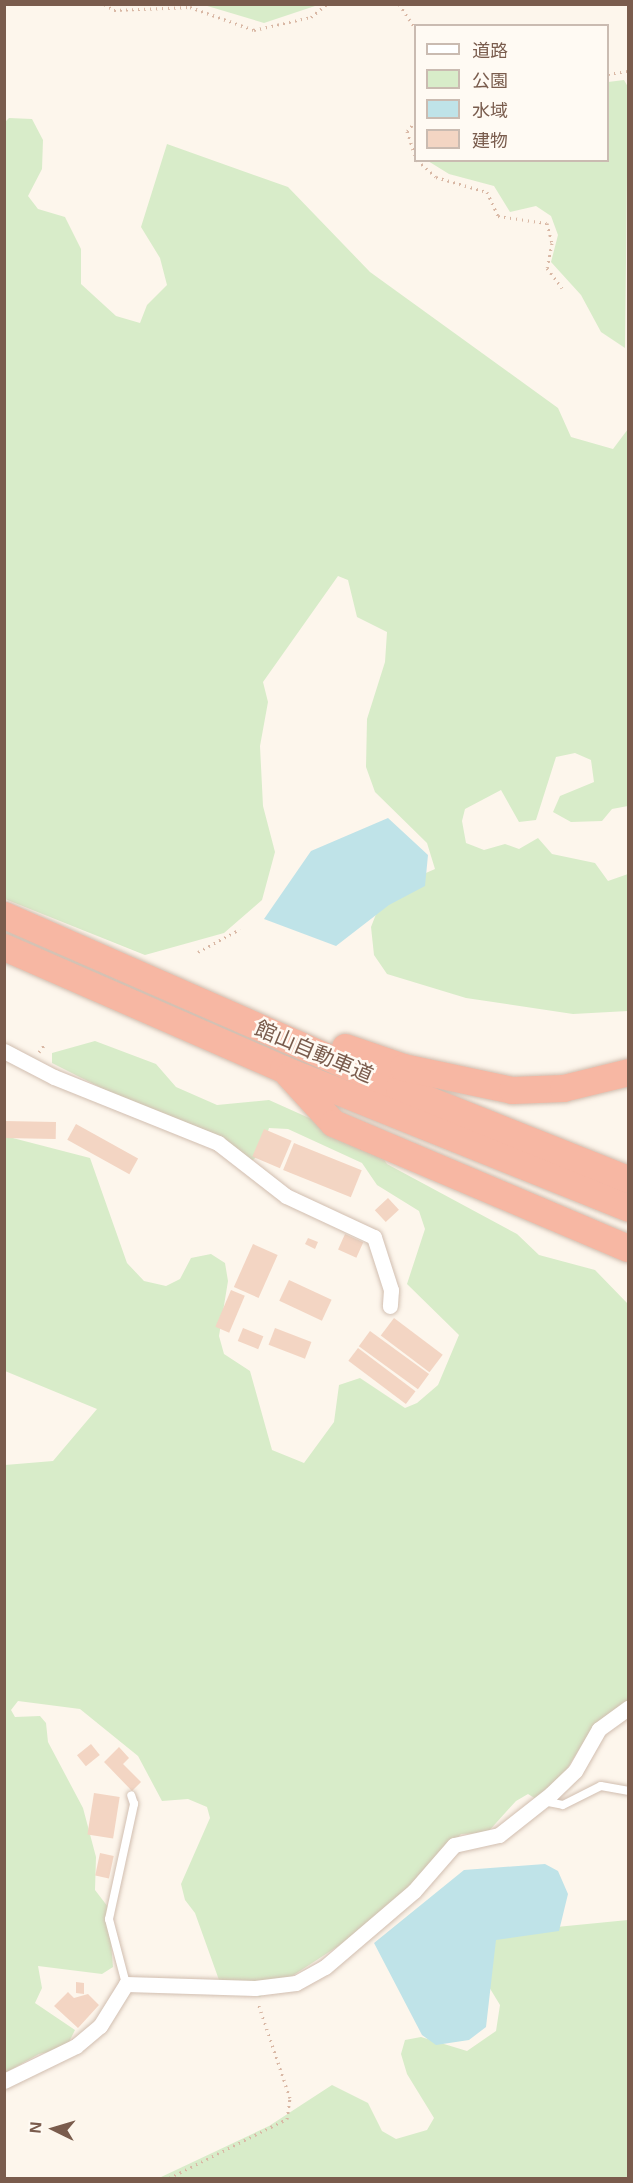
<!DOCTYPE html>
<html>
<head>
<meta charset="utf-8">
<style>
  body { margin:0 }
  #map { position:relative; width:633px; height:2183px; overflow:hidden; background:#fdf6ec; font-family:Helvetica,"Noto Sans JP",sans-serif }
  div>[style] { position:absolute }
  .green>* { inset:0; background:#d8ecc9 }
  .water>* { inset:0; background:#bfe3e8 }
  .building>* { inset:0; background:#f3d5c3; transform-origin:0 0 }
  .path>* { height:3px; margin-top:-1.5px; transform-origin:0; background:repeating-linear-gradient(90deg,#d9b8a5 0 1.5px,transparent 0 6px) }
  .roads { filter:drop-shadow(0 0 2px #d1beb0) drop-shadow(0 0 2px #d1beb0) }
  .service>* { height:8px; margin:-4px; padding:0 4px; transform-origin:4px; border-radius:4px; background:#fff }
  .minor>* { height:15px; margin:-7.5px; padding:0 7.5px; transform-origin:7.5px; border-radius:7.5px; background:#fff }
  .motorway>* { height:27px; margin:-13.5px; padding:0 13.5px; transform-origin:13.5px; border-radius:13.5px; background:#f7b7a3 }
  span { translate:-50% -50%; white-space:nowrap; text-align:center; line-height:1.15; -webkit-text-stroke:5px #fffaf3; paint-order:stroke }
  .street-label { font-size:21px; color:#7a5c4d }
  .frame { position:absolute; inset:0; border:6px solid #7a5c4d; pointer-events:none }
  .legend { position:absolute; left:414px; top:24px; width:195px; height:138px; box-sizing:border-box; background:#fffaf3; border:2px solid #cabbb1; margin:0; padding:8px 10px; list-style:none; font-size:18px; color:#7a5c4d }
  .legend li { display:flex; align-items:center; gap:12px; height:30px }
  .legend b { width:30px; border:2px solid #cabbb1 }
  .north { position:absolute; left:24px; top:2099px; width:60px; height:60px; -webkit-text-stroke:4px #fffaf3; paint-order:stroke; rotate:275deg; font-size:16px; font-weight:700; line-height:24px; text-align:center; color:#7a5c4d }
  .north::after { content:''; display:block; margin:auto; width:21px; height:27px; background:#7a5c4d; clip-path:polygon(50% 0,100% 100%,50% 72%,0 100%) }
</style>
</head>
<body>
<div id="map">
  <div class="green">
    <div style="clip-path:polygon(204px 5px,318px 5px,264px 23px)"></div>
    <div style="clip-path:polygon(624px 80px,628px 87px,625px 348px,601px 332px,581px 295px,551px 262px,558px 235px,551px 216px,536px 206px,510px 212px,494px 186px,449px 174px,428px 161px,608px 160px,608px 82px)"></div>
    <div style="clip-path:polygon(9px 118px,32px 119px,43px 140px,42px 169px,28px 196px,38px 209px,65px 217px,81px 249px,81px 284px,116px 316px,140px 323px,147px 305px,167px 285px,160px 258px,141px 227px,167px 144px,288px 187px,370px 272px,558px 408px,571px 437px,613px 449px,628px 429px,628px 806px,612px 809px,602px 821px,571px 822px,553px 812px,560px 796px,594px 782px,591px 760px,575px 753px,556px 757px,536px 820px,519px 822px,501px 790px,465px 809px,462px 821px,466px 843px,484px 850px,505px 844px,519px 849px,538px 838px,552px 854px,595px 863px,608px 881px,628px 874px,628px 1011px,573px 1014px,466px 998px,387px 974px,374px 955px,371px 927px,385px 891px,435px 869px,427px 843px,375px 792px,366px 767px,367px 719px,385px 662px,387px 632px,357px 617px,348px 580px,338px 576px,263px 682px,268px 702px,260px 746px,263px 806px,275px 852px,262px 900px,224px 933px,145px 955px,5px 899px,4px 123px)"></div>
    <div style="clip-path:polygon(95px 1041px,156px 1064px,176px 1087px,217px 1105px,269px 1100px,376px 1148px,387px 1164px,517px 1234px,539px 1255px,595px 1270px,628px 1304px,628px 1703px,593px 1727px,565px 1772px,536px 1799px,528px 1794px,516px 1801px,487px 1833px,461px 1834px,431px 1869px,352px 1937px,260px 1997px,219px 1980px,195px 1913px,185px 1900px,181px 1884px,210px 1818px,207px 1807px,188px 1799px,162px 1801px,138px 1756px,80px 1709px,18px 1701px,11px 1710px,15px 1717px,40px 1716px,46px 1723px,48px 1742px,83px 1808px,96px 1857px,95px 1890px,108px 1907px,113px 1967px,102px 1974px,38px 1966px,42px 1988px,35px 2003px,75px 2030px,66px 2048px,39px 2054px,5px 2073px,5px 1465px,53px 1461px,97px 1409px,5px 1371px,5px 1136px,90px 1158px,127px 1263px,144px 1281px,166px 1286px,180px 1279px,191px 1258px,211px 1254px,225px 1263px,228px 1281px,219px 1336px,224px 1354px,250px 1371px,272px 1450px,304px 1463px,334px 1422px,339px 1385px,360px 1378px,405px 1408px,417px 1403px,438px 1385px,459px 1335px,407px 1284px,425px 1229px,419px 1211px,377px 1185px,362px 1163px,288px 1129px,269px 1128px,261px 1152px,250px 1163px,52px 1063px,52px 1053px)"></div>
    <div style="clip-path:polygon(628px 1920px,628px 2178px,159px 2178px,269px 2126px,332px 2085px,368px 2103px,382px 2131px,396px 2139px,427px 2130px,434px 2118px,407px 2074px,401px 2054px,405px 2040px,421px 2037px,467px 2051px,496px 2031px,500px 2005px,483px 1977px,496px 1933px)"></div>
  </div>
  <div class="water">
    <div style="clip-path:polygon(388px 818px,428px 855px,425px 886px,389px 905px,336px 946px,264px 919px,311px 851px)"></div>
    <div style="clip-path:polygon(545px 1864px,558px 1871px,568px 1894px,559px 1931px,496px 1940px,486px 2027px,469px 2040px,436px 2045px,422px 2035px,374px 1943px,464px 1870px)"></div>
  </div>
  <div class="building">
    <div style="left:4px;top:1121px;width:52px;height:17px;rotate:1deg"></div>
    <div style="left:76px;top:1124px;width:71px;height:18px;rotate:29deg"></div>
    <div style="left:264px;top:1129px;width:30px;height:30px;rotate:23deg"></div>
    <div style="left:294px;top:1143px;width:73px;height:29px;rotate:22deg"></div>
    <div style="left:388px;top:1198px;width:16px;height:18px;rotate:47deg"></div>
    <div style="left:345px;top:1234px;width:20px;height:17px;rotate:24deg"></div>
    <div style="clip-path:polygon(308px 1238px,318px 1242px,315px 1249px,305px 1244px)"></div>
    <div style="left:253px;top:1244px;width:27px;height:47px;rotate:24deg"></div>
    <div style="left:289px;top:1280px;width:47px;height:23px;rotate:25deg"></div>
    <div style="left:231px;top:1290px;width:15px;height:40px;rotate:23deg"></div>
    <div style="left:394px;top:1318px;width:61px;height:22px;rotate:37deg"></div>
    <div style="left:243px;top:1328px;width:22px;height:14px;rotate:22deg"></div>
    <div style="left:275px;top:1328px;width:39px;height:18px;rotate:21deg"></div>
    <div style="left:370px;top:1331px;width:73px;height:19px;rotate:36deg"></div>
    <div style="left:358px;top:1348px;width:72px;height:16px;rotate:37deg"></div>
    <div style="left:91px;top:1744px;width:14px;height:18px;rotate:51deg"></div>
    <div style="clip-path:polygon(119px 1747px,129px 1758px,123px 1764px,141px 1782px,132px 1791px,104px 1762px)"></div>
    <div style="left:94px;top:1793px;width:26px;height:42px;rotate:9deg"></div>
    <div style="left:100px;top:1853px;width:14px;height:23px;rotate:12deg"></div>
    <div style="clip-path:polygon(76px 1982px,84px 1983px,84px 1994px,76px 1993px)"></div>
    <div style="clip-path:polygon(68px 1992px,74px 1998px,88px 1994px,99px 2005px,78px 2028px,54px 2006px)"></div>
  </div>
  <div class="path">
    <div style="left:104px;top:4px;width:12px;rotate:31deg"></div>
    <div style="left:114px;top:10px;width:76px;rotate:-2.3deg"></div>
    <div style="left:190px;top:7px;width:68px;rotate:19.8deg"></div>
    <div style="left:254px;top:30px;width:58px;rotate:-12.8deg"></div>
    <div style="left:311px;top:17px;width:21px;rotate:-39deg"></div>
    <div style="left:399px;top:4px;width:30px;rotate:56deg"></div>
    <div style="left:608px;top:74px;width:20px;rotate:-9deg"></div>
    <div style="left:416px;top:121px;width:13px;rotate:132deg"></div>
    <div style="left:407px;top:131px;width:28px;rotate:72deg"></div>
    <div style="left:417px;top:160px;width:25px;rotate:42deg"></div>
    <div style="left:436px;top:177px;width:53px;rotate:16.4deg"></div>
    <div style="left:487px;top:192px;width:26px;rotate:65deg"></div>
    <div style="left:498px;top:216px;width:49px;rotate:8.1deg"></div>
    <div style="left:547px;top:223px;width:21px;rotate:76deg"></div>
    <div style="left:552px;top:243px;width:25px;rotate:101deg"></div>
    <div style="left:547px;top:268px;width:25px;rotate:53deg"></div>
    <div style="left:198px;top:952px;width:48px;rotate:-28.7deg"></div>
    <div style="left:39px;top:1052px;width:10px;rotate:-53deg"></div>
    <div style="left:169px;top:2178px;width:132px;rotate:-26.6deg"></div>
    <div style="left:287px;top:2119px;width:21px;rotate:-82deg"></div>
    <div style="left:290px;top:2098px;width:100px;rotate:-108.6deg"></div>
  </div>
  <div class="roads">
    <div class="service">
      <div style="left:543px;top:1801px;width:20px;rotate:11deg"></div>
      <div style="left:563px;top:1805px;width:42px;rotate:-26.6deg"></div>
      <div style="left:601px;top:1786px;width:27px;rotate:10deg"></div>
      <div style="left:126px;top:1984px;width:67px;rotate:-104.7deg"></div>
      <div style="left:109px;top:1919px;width:118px;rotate:-77.7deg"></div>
      <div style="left:134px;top:1804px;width:9px;rotate:-108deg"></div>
    </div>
    <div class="minor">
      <div style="left:4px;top:1051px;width:56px;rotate:27.5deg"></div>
      <div style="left:54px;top:1077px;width:177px;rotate:21.9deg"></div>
      <div style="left:218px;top:1143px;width:86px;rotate:37.9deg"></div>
      <div style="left:286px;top:1196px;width:97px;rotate:25deg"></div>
      <div style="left:374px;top:1237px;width:56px;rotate:72.2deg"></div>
      <div style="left:391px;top:1290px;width:16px;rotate:94deg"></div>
      <div style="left:4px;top:2081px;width:80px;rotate:-25.9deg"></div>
      <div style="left:76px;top:2046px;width:31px;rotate:-40deg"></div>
      <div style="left:100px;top:2026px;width:49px;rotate:-58.2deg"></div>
      <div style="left:126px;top:1984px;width:129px;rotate:1.8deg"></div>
      <div style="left:255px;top:1988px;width:41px;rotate:-7deg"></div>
      <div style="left:296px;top:1983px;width:33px;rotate:-29deg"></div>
      <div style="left:325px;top:1967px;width:117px;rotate:-40.5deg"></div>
      <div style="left:414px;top:1891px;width:61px;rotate:-49deg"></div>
      <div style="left:454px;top:1845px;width:46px;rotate:-12.5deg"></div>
      <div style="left:499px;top:1835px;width:66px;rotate:-38.3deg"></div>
      <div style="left:551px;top:1794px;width:33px;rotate:-44deg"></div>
      <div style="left:575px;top:1771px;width:48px;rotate:-60.3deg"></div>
      <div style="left:599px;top:1729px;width:36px;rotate:-36deg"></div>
    </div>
    <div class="motorway">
      <div style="left:4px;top:915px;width:431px;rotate:23.7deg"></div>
      <div style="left:399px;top:1088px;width:246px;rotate:21.7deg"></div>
      <div style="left:4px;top:947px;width:305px;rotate:23.6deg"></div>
      <div style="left:283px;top:1069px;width:372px;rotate:21.9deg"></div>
      <div style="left:345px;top:1047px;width:61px;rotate:19deg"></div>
      <div style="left:403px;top:1067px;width:111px;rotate:11.9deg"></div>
      <div style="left:512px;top:1090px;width:51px;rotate:-2.2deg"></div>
      <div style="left:563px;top:1088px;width:67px;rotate:-13.8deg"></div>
      <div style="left:289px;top:1075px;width:65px;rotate:47.5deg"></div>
      <div style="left:333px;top:1123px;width:320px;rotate:23deg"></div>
    </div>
  </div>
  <div class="street-label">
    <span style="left:314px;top:1052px;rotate:23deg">館山自動車道</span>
  </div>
  <div class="frame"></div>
  <ul class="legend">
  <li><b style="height:8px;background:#fff"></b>道路</li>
  <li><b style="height:16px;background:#d8ecc9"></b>公園</li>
  <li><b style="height:16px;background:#bfe3e8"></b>水域</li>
  <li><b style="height:16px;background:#f3d5c3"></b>建物</li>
  </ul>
  <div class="north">N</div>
</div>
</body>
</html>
